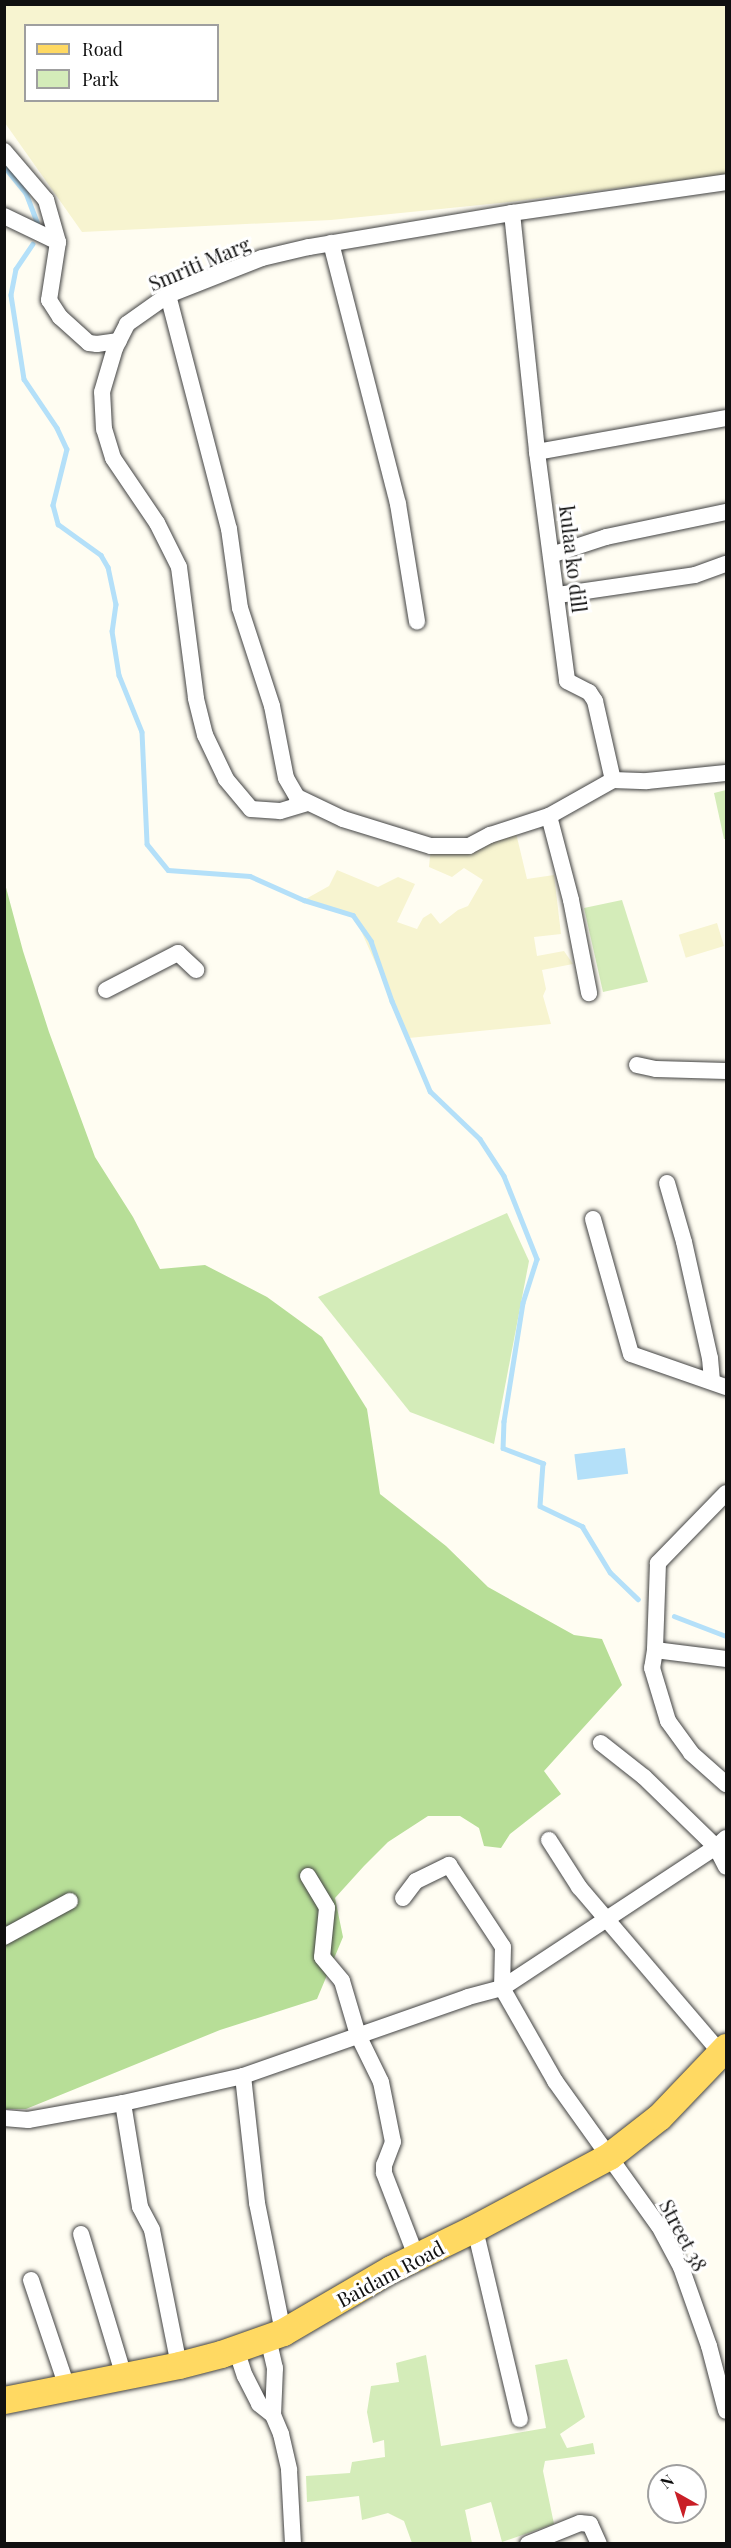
<!DOCTYPE html>
<html>
<head>
<meta charset="utf-8">
<style>
  body { margin:0 }
  #map { position:relative; width:731px; height:2548px; overflow:hidden; background:#fffdf2; font-family:"Playfair Display",serif }
  div>[style] { position:absolute }
  .farmland>* { inset:0; background:#f7f4d0; transform-origin:0 0 }
  .green>* { inset:0; background:#d4ecb9 }
  .forest>* { inset:0; background:#b7de97 }
  .water>* { inset:0; background:#b4e0f9; transform-origin:0 0 }
  .stream>* { height:4.5px; margin:-2.25px; padding:0 2.25px; transform-origin:2.25px; border-radius:2.25px; background:#b4e0f9 }
  .roads { filter:drop-shadow(0 0 2px #434343) drop-shadow(0 0 2px #434343) }
  .minor>* { height:16px; margin:-8px; padding:0 8px; transform-origin:8px; border-radius:8px; background:#fff }
  .primary>* { height:27px; margin:-13.5px; padding:0 13.5px; transform-origin:13.5px; border-radius:13.5px; background:#ffd962 }
  span { translate:-50% -50%; white-space:nowrap; text-align:center; line-height:1.15; -webkit-text-stroke:6px #fff; paint-order:stroke }
  .street-label { font-size:20px; color:#101010 }
  .frame { position:absolute; inset:0; border:6px solid #101010; pointer-events:none }
  .legend { position:absolute; left:24px; top:24px; width:195px; height:78px; box-sizing:border-box; background:#fff; border:2px solid #9f9f9f; margin:0; padding:8px 10px; list-style:none; font-size:18px; color:#101010 }
  .legend li { display:flex; align-items:center; gap:12px; height:30px }
  .legend b { width:30px; border:2px solid #9f9f9f }
  .north { position:absolute; left:647px; top:2464px; width:60px; height:60px; box-sizing:border-box; background:#fff; border:2px solid #9f9f9f; border-radius:50%; rotate:321deg; font-size:16px; font-weight:700; line-height:24px; text-align:center; color:#101010 }
  .north::after { content:''; display:block; margin:auto; width:21px; height:27px; background:#c91f27; clip-path:polygon(50% 0,100% 100%,50% 72%,0 100%) }
</style>
</head>
<body>
<div id="map">
  <div class="farmland">
    <div style="clip-path:polygon(evenodd,4px 5px,726px 5px,726px 174px,510px 202px,331px 220px,82px 232px,5px 123px,4px 5px,26px 26px,218px 26px,218px 100px,26px 100px,26px 26px)"></div>
    <div style="clip-path:polygon(516px 833px,527px 879px,554px 875px,561px 934px,534px 937px,537px 956px,564px 951px,573px 964px,542px 970px,546px 989px,543px 996px,551px 1024px,409px 1038px,354px 915px,304px 900px,329px 886px,337px 870px,378px 887px,398px 877px,415px 884px,397px 922px,417px 929px,423px 918px,431px 913px,440px 924px,458px 910px,468px 906px,483px 880px,464px 868px,452px 877px,429px 867px,431px 846px)"></div>
    <div style="left:717px;top:923px;width:24px;height:40px;rotate:73deg"></div>
  </div>
  <div class="green">
    <div style="clip-path:polygon(726px 790px,726px 839px,724px 839px,714px 793px)"></div>
    <div style="clip-path:polygon(622px 900px,648px 982px,603px 992px,584px 908px)"></div>
    <div style="clip-path:polygon(507px 1213px,529px 1261px,494px 1444px,410px 1412px,318px 1297px)"></div>
    <div style="clip-path:polygon(426px 2355px,441px 2446px,546px 2428px,535px 2365px,567px 2359px,585px 2417px,560px 2434px,567px 2448px,593px 2443px,595px 2454px,545px 2461px,543px 2471px,554px 2524px,502px 2542px,491px 2502px,465px 2510px,472px 2543px,412px 2543px,404px 2521px,388px 2513px,362px 2520px,359px 2496px,307px 2502px,306px 2476px,350px 2473px,352px 2462px,385px 2457px,384px 2440px,373px 2443px,367px 2412px,371px 2386px,399px 2382px,396px 2363px)"></div>
  </div>
  <div class="forest">
    <div style="clip-path:polygon(4px 880px,23px 951px,49px 1032px,95px 1157px,133px 1217px,160px 1269px,205px 1265px,267px 1297px,322px 1337px,367px 1409px,380px 1494px,446px 1546px,488px 1587px,574px 1635px,602px 1639px,622px 1685px,544px 1771px,561px 1794px,510px 1834px,501px 1848px,484px 1846px,479px 1828px,460px 1816px,428px 1816px,388px 1842px,364px 1866px,335px 1898px,343px 1937px,317px 1999px,220px 2030px,26px 2109px,4px 2109px)"></div>
  </div>
  <div class="water">
    <div style="left:625px;top:1448px;width:26px;height:51px;rotate:83deg"></div>
  </div>
  <div class="stream">
    <div style="left:4px;top:166px;width:35px;rotate:51deg"></div>
    <div style="left:26px;top:193px;width:31px;rotate:69deg"></div>
    <div style="left:33px;top:244px;width:30px;rotate:124deg"></div>
    <div style="left:16px;top:269px;width:26px;rotate:101deg"></div>
    <div style="left:11px;top:295px;width:85px;rotate:81.2deg"></div>
    <div style="left:24px;top:379px;width:59px;rotate:56deg"></div>
    <div style="left:57px;top:428px;width:23px;rotate:65deg"></div>
    <div style="left:67px;top:449px;width:58px;rotate:104deg"></div>
    <div style="left:53px;top:505px;width:20px;rotate:75deg"></div>
    <div style="left:58px;top:524px;width:53px;rotate:35.8deg"></div>
    <div style="left:101px;top:555px;width:14px;rotate:60deg"></div>
    <div style="left:108px;top:567px;width:38px;rotate:78deg"></div>
    <div style="left:116px;top:604px;width:27px;rotate:98deg"></div>
    <div style="left:112px;top:631px;width:45px;rotate:81deg"></div>
    <div style="left:119px;top:675px;width:61px;rotate:68deg"></div>
    <div style="left:142px;top:732px;width:112px;rotate:87.4deg"></div>
    <div style="left:147px;top:844px;width:33px;rotate:51deg"></div>
    <div style="left:168px;top:870px;width:82px;rotate:4.2deg"></div>
    <div style="left:250px;top:876px;width:59px;rotate:24deg"></div>
    <div style="left:304px;top:900px;width:51px;rotate:17deg"></div>
    <div style="left:353px;top:915px;width:32px;rotate:55deg"></div>
    <div style="left:371px;top:941px;width:64px;rotate:70.7deg"></div>
    <div style="left:392px;top:1001px;width:98px;rotate:67.1deg"></div>
    <div style="left:430px;top:1091px;width:69px;rotate:43.8deg"></div>
    <div style="left:480px;top:1139px;width:44px;rotate:57deg"></div>
    <div style="left:504px;top:1176px;width:89px;rotate:68.3deg"></div>
    <div style="left:537px;top:1259px;width:46px;rotate:107.7deg"></div>
    <div style="left:523px;top:1303px;width:120px;rotate:99.1deg"></div>
    <div style="left:504px;top:1421px;width:27px;rotate:92deg"></div>
    <div style="left:503px;top:1448px;width:43px;rotate:20.6deg"></div>
    <div style="left:543px;top:1463px;width:43px;rotate:94deg"></div>
    <div style="left:540px;top:1506px;width:47px;rotate:25.5deg"></div>
    <div style="left:582px;top:1526px;width:54px;rotate:58.7deg"></div>
    <div style="left:610px;top:1572px;width:39px;rotate:44deg"></div>
    <div style="left:674px;top:1616px;width:56px;rotate:21deg"></div>
  </div>
  <div class="roads">
    <div class="minor">
      <div style="left:4px;top:151px;width:65px;rotate:49.4deg"></div>
      <div style="left:46px;top:200px;width:44px;rotate:74.1deg"></div>
      <div style="left:58px;top:242px;width:59px;rotate:98.8deg"></div>
      <div style="left:49px;top:300px;width:20px;rotate:57deg"></div>
      <div style="left:60px;top:317px;width:39px;rotate:42deg"></div>
      <div style="left:89px;top:343px;width:8px;rotate:7deg"></div>
      <div style="left:97px;top:344px;width:22px;rotate:-8deg"></div>
      <div style="left:512px;top:213px;width:240px;rotate:84deg"></div>
      <div style="left:537px;top:452px;width:231px;rotate:82.5deg"></div>
      <div style="left:567px;top:681px;width:25px;rotate:27deg"></div>
      <div style="left:589px;top:692px;width:11px;rotate:56deg"></div>
      <div style="left:595px;top:701px;width:81px;rotate:77.2deg"></div>
      <div style="left:4px;top:216px;width:60px;rotate:25.7deg"></div>
      <div style="left:331px;top:243px;width:269px;rotate:75.6deg"></div>
      <div style="left:398px;top:504px;width:119px;rotate:80.8deg"></div>
      <div style="left:168px;top:295px;width:242px;rotate:75.4deg"></div>
      <div style="left:229px;top:529px;width:80px;rotate:82.1deg"></div>
      <div style="left:240px;top:608px;width:103px;rotate:71.9deg"></div>
      <div style="left:272px;top:706px;width:73px;rotate:79deg"></div>
      <div style="left:286px;top:778px;width:22px;rotate:60deg"></div>
      <div style="left:297px;top:797px;width:51px;rotate:25.6deg"></div>
      <div style="left:343px;top:819px;width:92px;rotate:17.1deg"></div>
      <div style="left:431px;top:846px;width:38px"></div>
      <div style="left:469px;top:846px;width:24px;rotate:-28deg"></div>
      <div style="left:490px;top:835px;width:62px;rotate:-17.9deg"></div>
      <div style="left:549px;top:816px;width:73px;rotate:-29.4deg"></div>
      <div style="left:537px;top:452px;width:192px;rotate:-10.2deg"></div>
      <div style="left:551px;top:555px;width:58px;rotate:-18.1deg"></div>
      <div style="left:606px;top:537px;width:123px;rotate:-11.8deg"></div>
      <div style="left:558px;top:595px;width:138px;rotate:-8.3deg"></div>
      <div style="left:695px;top:575px;width:33px;rotate:-20deg"></div>
      <div style="left:613px;top:780px;width:34px;rotate:2deg"></div>
      <div style="left:647px;top:781px;width:79px;rotate:-5.8deg"></div>
      <div style="left:307px;top:803px;width:28px;rotate:163deg"></div>
      <div style="left:280px;top:811px;width:29px;rotate:-176deg"></div>
      <div style="left:251px;top:809px;width:39px;rotate:-130deg"></div>
      <div style="left:226px;top:779px;width:49px;rotate:-115.5deg"></div>
      <div style="left:205px;top:735px;width:38px;rotate:-104deg"></div>
      <div style="left:196px;top:698px;width:132px;rotate:-97.4deg"></div>
      <div style="left:179px;top:567px;width:49px;rotate:-116.6deg"></div>
      <div style="left:157px;top:523px;width:78px;rotate:-124.1deg"></div>
      <div style="left:113px;top:458px;width:30px;rotate:-107deg"></div>
      <div style="left:104px;top:429px;width:37px;rotate:-93deg"></div>
      <div style="left:102px;top:392px;width:46px;rotate:-73.5deg"></div>
      <div style="left:115px;top:348px;width:27px;rotate:-63deg"></div>
      <div style="left:127px;top:324px;width:50px;rotate:-35.3deg"></div>
      <div style="left:168px;top:295px;width:101px;rotate:-21.5deg"></div>
      <div style="left:262px;top:258px;width:48px;rotate:-13.2deg"></div>
      <div style="left:309px;top:247px;width:206px;rotate:-9.5deg"></div>
      <div style="left:512px;top:213px;width:216px;rotate:-8.2deg"></div>
      <div style="left:549px;top:816px;width:87px;rotate:75.3deg"></div>
      <div style="left:571px;top:900px;width:95px;rotate:79deg"></div>
      <div style="left:106px;top:990px;width:81px;rotate:-27.2deg"></div>
      <div style="left:178px;top:953px;width:25px;rotate:43deg"></div>
      <div style="left:637px;top:1065px;width:19px;rotate:12deg"></div>
      <div style="left:656px;top:1069px;width:70px;rotate:1.6deg"></div>
      <div style="left:667px;top:1183px;width:61px;rotate:73.9deg"></div>
      <div style="left:684px;top:1242px;width:119px;rotate:77.4deg"></div>
      <div style="left:710px;top:1358px;width:22px;rotate:85deg"></div>
      <div style="left:593px;top:1219px;width:140px;rotate:74.3deg"></div>
      <div style="left:631px;top:1354px;width:101px;rotate:19.2deg"></div>
      <div style="left:726px;top:1493px;width:98px;rotate:134.2deg"></div>
      <div style="left:658px;top:1563px;width:87px;rotate:92deg"></div>
      <div style="left:655px;top:1650px;width:18px;rotate:99deg"></div>
      <div style="left:652px;top:1668px;width:55px;rotate:73.2deg"></div>
      <div style="left:668px;top:1721px;width:39px;rotate:54deg"></div>
      <div style="left:691px;top:1753px;width:47px;rotate:41.5deg"></div>
      <div style="left:655px;top:1650px;width:72px;rotate:7.2deg"></div>
      <div style="left:726px;top:1838px;width:13px;rotate:138deg"></div>
      <div style="left:716px;top:1847px;width:22px;rotate:63deg"></div>
      <div style="left:549px;top:1840px;width:56px;rotate:57.4deg"></div>
      <div style="left:579px;top:1887px;width:218px;rotate:49.5deg"></div>
      <div style="left:308px;top:1876px;width:37px;rotate:59deg"></div>
      <div style="left:327px;top:1908px;width:49px;rotate:95.8deg"></div>
      <div style="left:322px;top:1957px;width:31px;rotate:50deg"></div>
      <div style="left:342px;top:1981px;width:56px;rotate:73.5deg"></div>
      <div style="left:358px;top:2035px;width:52px;rotate:63.9deg"></div>
      <div style="left:381px;top:2082px;width:61px;rotate:78.7deg"></div>
      <div style="left:393px;top:2142px;width:25px;rotate:111deg"></div>
      <div style="left:384px;top:2165px;width:8px;rotate:90deg"></div>
      <div style="left:384px;top:2173px;width:89px;rotate:68.9deg"></div>
      <div style="left:403px;top:1898px;width:21px;rotate:-53deg"></div>
      <div style="left:416px;top:1881px;width:37px;rotate:-26deg"></div>
      <div style="left:449px;top:1865px;width:98px;rotate:56.6deg"></div>
      <div style="left:503px;top:1947px;width:41px;rotate:91.4deg"></div>
      <div style="left:502px;top:1988px;width:107px;rotate:60.3deg"></div>
      <div style="left:555px;top:2081px;width:178px;rotate:54.4deg"></div>
      <div style="left:659px;top:2226px;width:47px;rotate:61.8deg"></div>
      <div style="left:681px;top:2267px;width:84px;rotate:70.5deg"></div>
      <div style="left:709px;top:2346px;width:67px;rotate:75.3deg"></div>
      <div style="left:4px;top:1937px;width:75px;rotate:-28.6deg"></div>
      <div style="left:243px;top:2076px;width:128px;rotate:83.7deg"></div>
      <div style="left:257px;top:2203px;width:132px;rotate:78.6deg"></div>
      <div style="left:123px;top:2103px;width:105px;rotate:80.7deg"></div>
      <div style="left:140px;top:2207px;width:26px;rotate:62deg"></div>
      <div style="left:152px;top:2230px;width:138px;rotate:78.7deg"></div>
      <div style="left:4px;top:2118px;width:24px;rotate:5deg"></div>
      <div style="left:28px;top:2120px;width:97px;rotate:-10.1deg"></div>
      <div style="left:123px;top:2103px;width:123px;rotate:-12.7deg"></div>
      <div style="left:243px;top:2076px;width:238px;rotate:-19.3deg"></div>
      <div style="left:468px;top:1997px;width:35px;rotate:-15deg"></div>
      <div style="left:502px;top:1988px;width:256px;rotate:-33.4deg"></div>
      <div style="left:716px;top:1847px;width:100px;rotate:-135.8deg"></div>
      <div style="left:644px;top:1777px;width:55px;rotate:-141.7deg"></div>
      <div style="left:81px;top:2234px;width:148px;rotate:73.2deg"></div>
      <div style="left:478px;top:2242px;width:182px;rotate:76.7deg"></div>
      <div style="left:31px;top:2280px;width:113px;rotate:71.4deg"></div>
      <div style="left:268px;top:2338px;width:31px;rotate:77deg"></div>
      <div style="left:275px;top:2368px;width:47px;rotate:92.4deg"></div>
      <div style="left:273px;top:2415px;width:21px;rotate:67deg"></div>
      <div style="left:281px;top:2434px;width:37px;rotate:77deg"></div>
      <div style="left:289px;top:2470px;width:74px;rotate:86.9deg"></div>
      <div style="left:236px;top:2349px;width:28px;rotate:72deg"></div>
      <div style="left:245px;top:2376px;width:31px;rotate:63deg"></div>
      <div style="left:259px;top:2404px;width:18px;rotate:38deg"></div>
      <div style="left:528px;top:2544px;width:56px;rotate:-22deg"></div>
      <div style="left:580px;top:2523px;width:10px;rotate:6deg"></div>
      <div style="left:590px;top:2524px;width:22px;rotate:66deg"></div>
    </div>
    <div class="primary">
      <div style="left:4px;top:2400px;width:178px;rotate:-11.3deg"></div>
      <div style="left:179px;top:2365px;width:43px;rotate:-14.7deg"></div>
      <div style="left:221px;top:2354px;width:66px;rotate:-19.5deg"></div>
      <div style="left:283px;top:2332px;width:125px;rotate:-30.3deg"></div>
      <div style="left:391px;top:2269px;width:89px;rotate:-26deg"></div>
      <div style="left:471px;top:2230px;width:157px;rotate:-28.2deg"></div>
      <div style="left:609px;top:2156px;width:63px;rotate:-38deg"></div>
      <div style="left:659px;top:2117px;width:97px;rotate:-46.3deg"></div>
    </div>
  </div>
  <div class="street-label">
    <span style="left:199px;top:263px;rotate:-23deg">Smriti Marg</span>
    <span style="left:574px;top:559px;rotate:83deg">kulaa ko dill</span>
    <span style="left:684px;top:2235px;rotate:62deg">Street 38</span>
    <span style="left:390px;top:2273px;rotate:-28deg">Baidam Road</span>
  </div>
  <div class="frame"></div>
  <ul class="legend">
  <li><b style="height:8px;background:#ffd962"></b>Road</li>
  <li><b style="height:16px;background:#d4ecb9"></b>Park</li>
  </ul>
  <div class="north">N</div>
</div>
</body>
</html>
